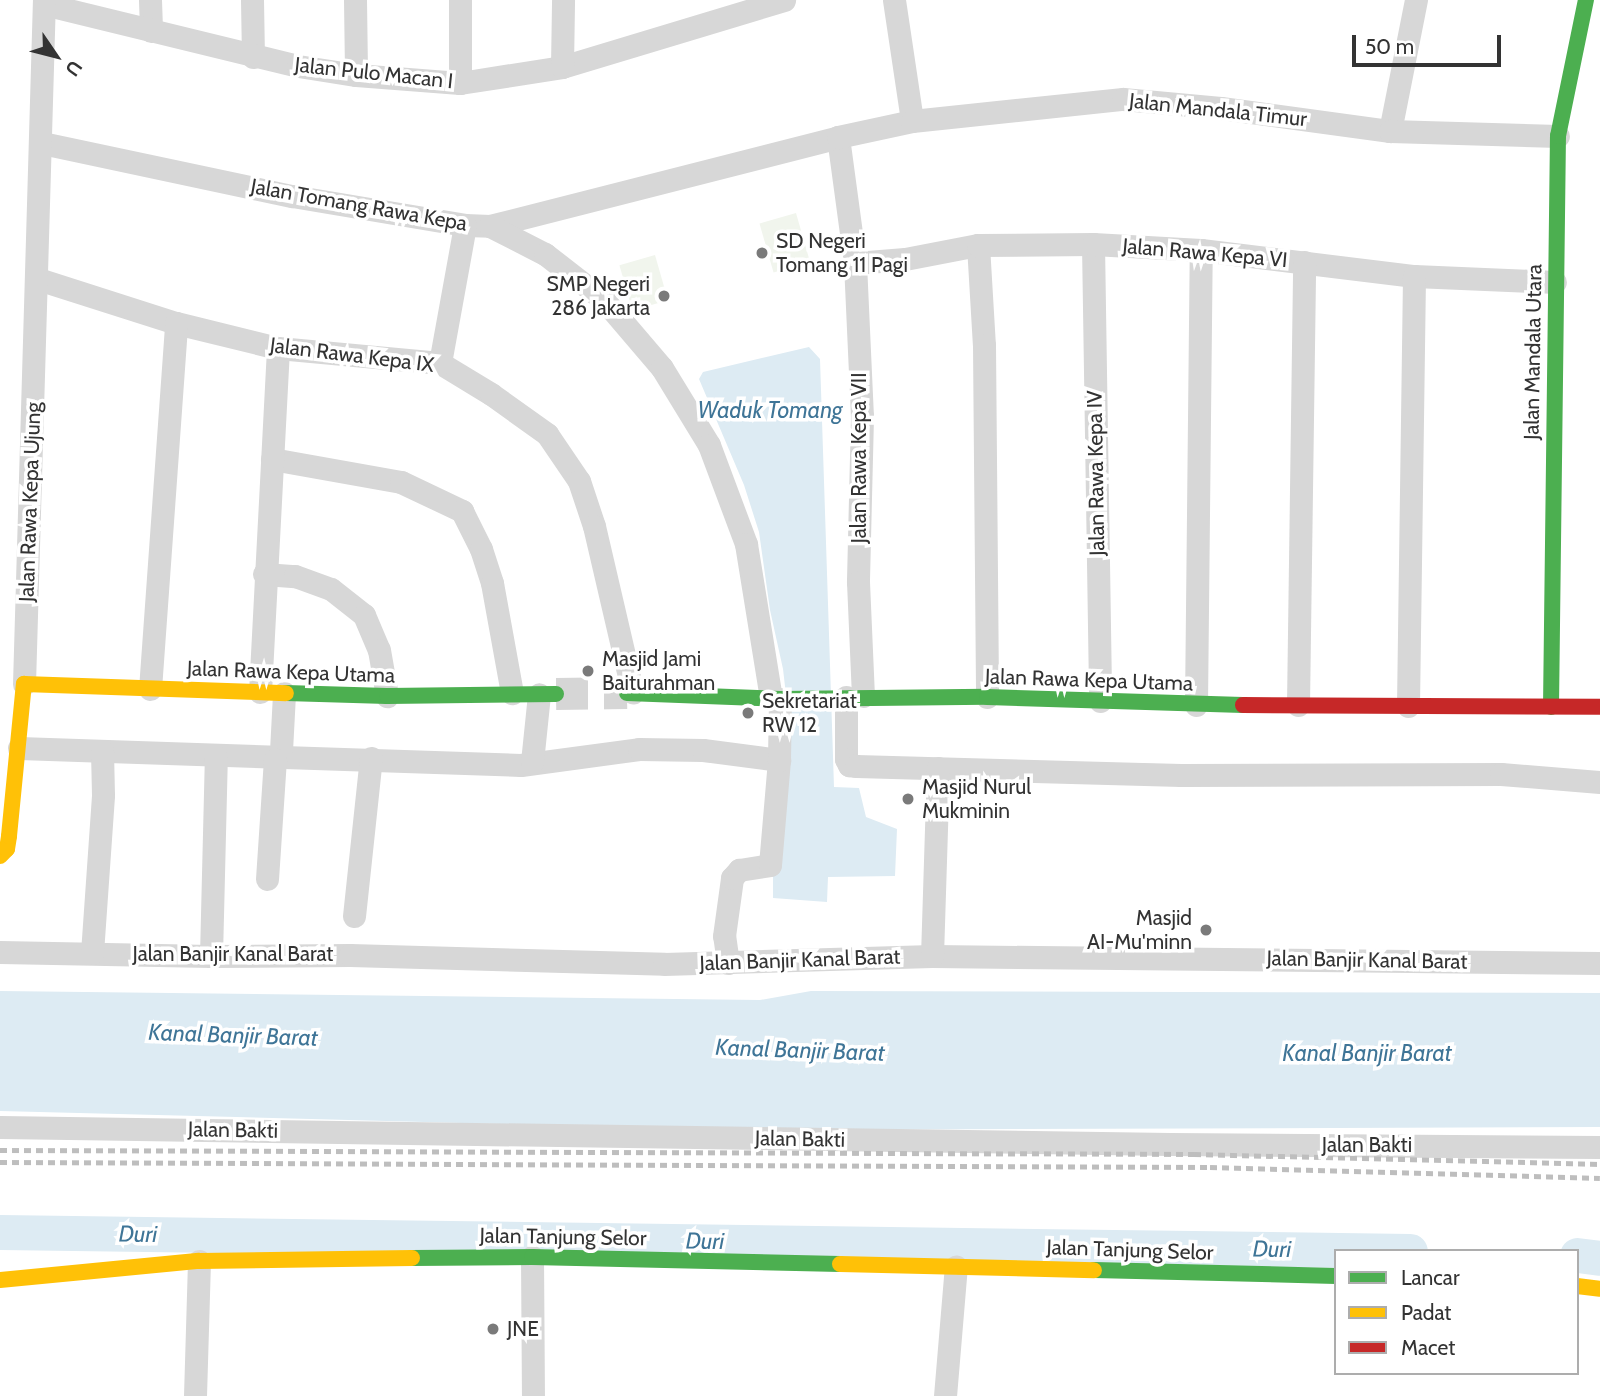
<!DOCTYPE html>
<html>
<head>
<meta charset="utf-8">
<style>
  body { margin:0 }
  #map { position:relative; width:1600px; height:1396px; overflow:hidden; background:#fff; font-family:Cabin,sans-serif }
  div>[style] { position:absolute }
  .green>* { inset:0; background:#f1f5ed; transform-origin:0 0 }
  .water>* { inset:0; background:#ddebf3 }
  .river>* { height:35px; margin:-17.5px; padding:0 17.5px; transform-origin:17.5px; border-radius:17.5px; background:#ddebf3 }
  .secondary-tunnel>* { height:32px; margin-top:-16px; transform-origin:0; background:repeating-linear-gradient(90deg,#d6d6d6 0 32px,transparent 0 48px) }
  .street>* { height:23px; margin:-11.5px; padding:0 11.5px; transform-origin:11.5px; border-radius:11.5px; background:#d7d7d7 }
  .fast>* { height:16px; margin:-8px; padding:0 8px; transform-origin:8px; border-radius:8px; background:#4caf50 }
  .slow>* { height:16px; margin:-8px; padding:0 8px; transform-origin:8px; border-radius:8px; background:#ffc107 }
  .jam>* { height:16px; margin:-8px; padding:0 8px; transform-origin:8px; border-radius:8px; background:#c62828 }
  .rail>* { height:5px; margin-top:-2.5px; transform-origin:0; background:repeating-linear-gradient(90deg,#bebebe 0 7px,transparent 0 12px) }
  .dots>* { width:19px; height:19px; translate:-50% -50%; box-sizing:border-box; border:4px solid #fff; border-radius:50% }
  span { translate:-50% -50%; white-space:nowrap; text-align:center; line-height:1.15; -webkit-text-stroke:7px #fff; paint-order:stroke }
  .street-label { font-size:21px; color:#333 }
  .poi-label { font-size:21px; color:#333 }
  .left { translate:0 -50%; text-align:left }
  .right { translate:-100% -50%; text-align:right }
  .water-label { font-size:23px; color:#3f7597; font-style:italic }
  .legend { position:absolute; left:1334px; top:1249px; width:245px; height:126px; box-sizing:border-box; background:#fff; border:2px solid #adadad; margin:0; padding:9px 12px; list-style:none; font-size:21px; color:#333 }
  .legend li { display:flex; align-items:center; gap:14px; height:35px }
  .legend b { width:35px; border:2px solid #adadad }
  .north { position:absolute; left:21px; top:21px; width:70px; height:70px; -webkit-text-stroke:5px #fff; paint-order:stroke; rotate:125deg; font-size:19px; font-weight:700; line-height:28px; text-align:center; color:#333 }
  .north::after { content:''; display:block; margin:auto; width:24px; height:32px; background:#333; clip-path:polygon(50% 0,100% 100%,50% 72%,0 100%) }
  .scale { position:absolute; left:1352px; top:35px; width:149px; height:32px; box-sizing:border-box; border:4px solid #333; border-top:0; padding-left:9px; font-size:21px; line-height:24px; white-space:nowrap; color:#333; -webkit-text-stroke:5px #fff; paint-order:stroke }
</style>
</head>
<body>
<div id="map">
  <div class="green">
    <div style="left:796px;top:213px;width:51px;height:38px;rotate:74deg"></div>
    <div style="left:655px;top:255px;width:47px;height:37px;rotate:74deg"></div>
  </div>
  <div class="water">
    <div style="clip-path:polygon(809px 347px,820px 359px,834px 787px,859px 788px,866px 817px,897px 829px,895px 876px,828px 877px,827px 902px,773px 898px,773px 869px,789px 721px,783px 669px,770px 610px,759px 532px,744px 485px,699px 379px,703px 372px)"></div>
    <div style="clip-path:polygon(0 991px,760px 1000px,811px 991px,1600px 993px,1600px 1127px,736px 1130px,0 1111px)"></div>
  </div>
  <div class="river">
    <div style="left:0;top:1232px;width:1410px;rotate:0.77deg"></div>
    <div style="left:1577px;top:1255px;width:23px;rotate:7deg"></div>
  </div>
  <div class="secondary-tunnel">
    <div style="left:556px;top:694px;width:71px;rotate:-0.8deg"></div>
  </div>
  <div class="street">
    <div style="left:150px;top:0;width:31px;rotate:88deg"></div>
    <div style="left:252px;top:0;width:57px;rotate:89deg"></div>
    <div style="left:355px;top:0;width:75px;rotate:89.2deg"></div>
    <div style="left:460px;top:0;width:83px;rotate:90deg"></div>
    <div style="left:894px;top:0;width:122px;rotate:81.5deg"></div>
    <div style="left:44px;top:4px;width:261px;rotate:13.7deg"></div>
    <div style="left:298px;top:66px;width:59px;rotate:8.8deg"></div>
    <div style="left:356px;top:75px;width:104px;rotate:4.4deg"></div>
    <div style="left:460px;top:83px;width:103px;rotate:-8.9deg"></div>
    <div style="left:562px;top:67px;width:232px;rotate:-16.8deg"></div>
    <div style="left:562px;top:67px;width:67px;rotate:-89.1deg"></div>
    <div style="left:1390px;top:131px;width:134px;rotate:-78.8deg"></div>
    <div style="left:838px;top:137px;width:127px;rotate:82.3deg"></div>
    <div style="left:855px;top:263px;width:153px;rotate:87.4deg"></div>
    <div style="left:862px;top:416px;width:166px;rotate:91.4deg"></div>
    <div style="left:858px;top:582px;width:114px;rotate:87.5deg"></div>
    <div style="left:42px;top:143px;width:256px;rotate:12deg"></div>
    <div style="left:292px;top:196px;width:175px;rotate:9.5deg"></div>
    <div style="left:465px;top:225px;width:25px;rotate:2deg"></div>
    <div style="left:490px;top:226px;width:359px;rotate:-14.3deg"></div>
    <div style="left:838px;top:137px;width:76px;rotate:-12.2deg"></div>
    <div style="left:912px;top:121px;width:212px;rotate:-6deg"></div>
    <div style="left:1123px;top:99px;width:98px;rotate:5.2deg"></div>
    <div style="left:1221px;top:108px;width:171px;rotate:7.8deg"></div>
    <div style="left:1390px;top:131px;width:168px;rotate:1.7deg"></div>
    <div style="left:490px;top:226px;width:62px;rotate:27deg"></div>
    <div style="left:545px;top:254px;width:75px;rotate:37.9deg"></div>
    <div style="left:604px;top:300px;width:89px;rotate:49.5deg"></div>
    <div style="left:662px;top:368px;width:90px;rotate:58.6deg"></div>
    <div style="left:709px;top:445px;width:106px;rotate:69.5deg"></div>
    <div style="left:746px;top:544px;width:156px;rotate:80.8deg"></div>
    <div style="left:1093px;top:244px;width:457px;rotate:89.1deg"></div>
    <div style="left:978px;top:245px;width:100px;rotate:86.6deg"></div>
    <div style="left:984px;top:345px;width:352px;rotate:89.5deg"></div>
    <div style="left:855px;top:263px;width:50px;rotate:-4.6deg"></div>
    <div style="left:905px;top:259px;width:74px;rotate:-10.9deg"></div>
    <div style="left:978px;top:245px;width:115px;rotate:-0.5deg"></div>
    <div style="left:1093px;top:244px;width:108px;rotate:3.2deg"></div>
    <div style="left:1201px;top:250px;width:215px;rotate:7deg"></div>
    <div style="left:1414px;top:276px;width:141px;rotate:2.4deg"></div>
    <div style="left:38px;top:279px;width:145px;rotate:17.7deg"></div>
    <div style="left:176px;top:323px;width:105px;rotate:13.8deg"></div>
    <div style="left:278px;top:348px;width:163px;rotate:5.3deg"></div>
    <div style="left:440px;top:363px;width:60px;rotate:31.3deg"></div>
    <div style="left:491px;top:394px;width:69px;rotate:35.5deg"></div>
    <div style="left:547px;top:434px;width:57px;rotate:55.8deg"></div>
    <div style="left:579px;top:481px;width:47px;rotate:71.6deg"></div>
    <div style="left:594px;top:526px;width:171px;rotate:76.9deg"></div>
    <div style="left:440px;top:363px;width:140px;rotate:-79.7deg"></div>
    <div style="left:272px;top:459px;width:131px;rotate:10.1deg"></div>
    <div style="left:401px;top:482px;width:68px;rotate:25.4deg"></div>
    <div style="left:462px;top:511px;width:42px;rotate:63.4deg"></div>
    <div style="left:481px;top:549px;width:36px;rotate:72deg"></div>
    <div style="left:492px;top:583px;width:112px;rotate:79.7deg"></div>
    <div style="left:264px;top:574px;width:31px;rotate:4deg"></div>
    <div style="left:295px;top:576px;width:38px;rotate:20deg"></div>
    <div style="left:331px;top:589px;width:42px;rotate:38.2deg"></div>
    <div style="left:364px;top:615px;width:38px;rotate:67deg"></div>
    <div style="left:379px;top:650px;width:47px;rotate:80.1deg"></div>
    <div style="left:24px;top:684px;width:684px;rotate:-88.33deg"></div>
    <div style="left:150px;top:689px;width:367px;rotate:-85.9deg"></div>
    <div style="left:260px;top:692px;width:344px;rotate:-87deg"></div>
    <div style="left:846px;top:697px;width:62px;rotate:90deg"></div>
    <div style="left:846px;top:759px;width:7px;rotate:63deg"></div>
    <div style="left:849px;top:765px;width:7px;rotate:8deg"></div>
    <div style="left:856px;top:766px;width:325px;rotate:1.6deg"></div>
    <div style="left:1181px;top:775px;width:320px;rotate:-0.2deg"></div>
    <div style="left:1501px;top:774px;width:99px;rotate:4.6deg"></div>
    <div style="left:1196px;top:705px;width:455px;rotate:-89.4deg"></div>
    <div style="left:1298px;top:705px;width:443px;rotate:-89.2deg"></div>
    <div style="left:1408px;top:706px;width:430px;rotate:-89.2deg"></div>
    <div style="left:19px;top:748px;width:502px;rotate:1.94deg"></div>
    <div style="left:521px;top:765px;width:119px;rotate:-7.7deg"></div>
    <div style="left:639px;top:749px;width:64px;rotate:0.9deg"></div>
    <div style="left:703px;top:750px;width:77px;rotate:7.5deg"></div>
    <div style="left:281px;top:751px;width:58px;rotate:-87deg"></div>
    <div style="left:532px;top:762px;width:68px;rotate:-84.1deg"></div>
    <div style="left:267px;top:879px;width:120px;rotate:-86.2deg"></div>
    <div style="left:354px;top:916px;width:159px;rotate:-83.9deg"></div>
    <div style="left:0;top:952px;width:211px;rotate:1.1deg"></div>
    <div style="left:211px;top:956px;width:139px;rotate:-0.4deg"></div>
    <div style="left:350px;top:955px;width:314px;rotate:1.6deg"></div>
    <div style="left:664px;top:964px;width:268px;rotate:-1.7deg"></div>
    <div style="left:932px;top:956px;width:668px;rotate:0.6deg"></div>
    <div style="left:92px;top:953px;width:158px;rotate:-86deg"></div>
    <div style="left:103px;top:795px;width:44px;rotate:-91.3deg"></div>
    <div style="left:211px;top:956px;width:199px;rotate:-88.6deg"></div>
    <div style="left:932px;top:956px;width:188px;rotate:-88.2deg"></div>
    <div style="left:728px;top:963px;width:27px;rotate:-98deg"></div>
    <div style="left:724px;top:936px;width:59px;rotate:-82.1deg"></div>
    <div style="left:732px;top:878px;width:11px;rotate:-49deg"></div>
    <div style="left:739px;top:870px;width:31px;rotate:-9deg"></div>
    <div style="left:770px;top:865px;width:105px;rotate:-85.1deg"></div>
    <div style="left:779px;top:760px;width:61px;rotate:-89.1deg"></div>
    <div style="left:0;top:1127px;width:1170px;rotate:0.83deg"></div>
    <div style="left:1170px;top:1144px;width:430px;rotate:0.4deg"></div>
    <div style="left:532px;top:1257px;width:139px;rotate:89.6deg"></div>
    <div style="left:195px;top:1396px;width:135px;rotate:-88.3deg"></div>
    <div style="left:945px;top:1396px;width:130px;rotate:-85.2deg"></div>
  </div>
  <div class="fast">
    <div style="left:286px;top:693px;width:101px;rotate:1.7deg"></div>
    <div style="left:387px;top:696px;width:169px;rotate:-0.7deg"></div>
    <div style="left:627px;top:693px;width:153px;rotate:2.2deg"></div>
    <div style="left:780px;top:699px;width:207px;rotate:-0.6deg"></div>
    <div style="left:987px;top:697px;width:256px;rotate:1.8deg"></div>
    <div style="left:1551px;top:707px;width:571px;rotate:-89.3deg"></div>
    <div style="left:1558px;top:136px;width:139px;rotate:-78.4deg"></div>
    <div style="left:412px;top:1258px;width:120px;rotate:-0.5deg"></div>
    <div style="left:532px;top:1257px;width:308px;rotate:1.3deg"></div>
    <div style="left:1094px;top:1270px;width:242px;rotate:1.4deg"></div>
  </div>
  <div class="slow">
    <div style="left:0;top:856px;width:10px;rotate:-45deg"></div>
    <div style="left:7px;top:849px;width:13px;rotate:-81deg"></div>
    <div style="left:9px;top:836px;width:153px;rotate:-84.4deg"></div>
    <div style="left:24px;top:684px;width:262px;rotate:2deg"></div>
    <div style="left:840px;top:1264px;width:254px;rotate:1.4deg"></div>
    <div style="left:0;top:1280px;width:200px;rotate:-5.5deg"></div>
    <div style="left:199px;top:1261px;width:213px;rotate:-0.8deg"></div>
    <div style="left:1577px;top:1286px;width:23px;rotate:7deg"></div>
  </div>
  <div class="jam">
    <div style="left:1243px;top:705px;width:357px;rotate:0.3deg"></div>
  </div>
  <div class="rail">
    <div style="left:0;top:1150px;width:1194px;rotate:0.19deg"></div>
    <div style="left:1194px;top:1154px;width:406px;rotate:1.4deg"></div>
    <div style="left:0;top:1162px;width:1210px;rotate:0.24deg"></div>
    <div style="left:1210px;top:1167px;width:390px;rotate:1.6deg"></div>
  </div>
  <div class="dots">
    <div style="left:762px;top:253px;background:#7a7a7a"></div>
    <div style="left:664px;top:296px;background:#7a7a7a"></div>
    <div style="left:588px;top:671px;background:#7a7a7a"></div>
    <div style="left:748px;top:713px;background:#7a7a7a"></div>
    <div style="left:908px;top:799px;background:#7a7a7a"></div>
    <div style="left:1206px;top:930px;background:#7a7a7a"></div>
    <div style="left:493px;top:1329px;background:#7a7a7a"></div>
  </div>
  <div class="street-label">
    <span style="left:374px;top:73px;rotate:6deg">Jalan Pulo Macan I</span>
    <span style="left:1218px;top:110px;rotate:6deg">Jalan Mandala Timur</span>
    <span style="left:359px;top:205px;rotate:10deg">Jalan Tomang Rawa Kepa</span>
    <span style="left:1205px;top:253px;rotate:5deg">Jalan Rawa Kepa VI</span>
    <span style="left:1533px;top:352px;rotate:-89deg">Jalan Mandala Utara</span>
    <span style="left:352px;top:355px;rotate:7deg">Jalan Rawa Kepa IX</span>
    <span style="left:859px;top:458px;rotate:-90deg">Jalan Rawa Kepa VII</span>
    <span style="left:1096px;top:473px;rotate:-91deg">Jalan Rawa Kepa IV</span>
    <span style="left:30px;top:502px;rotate:-88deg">Jalan Rawa Kepa Ujung</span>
    <span style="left:291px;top:672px;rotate:2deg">Jalan Rawa Kepa Utama</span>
    <span style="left:1089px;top:680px;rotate:2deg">Jalan Rawa Kepa Utama</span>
    <span style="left:233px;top:954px">Jalan Banjir Kanal Barat</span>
    <span style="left:800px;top:960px;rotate:-2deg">Jalan Banjir Kanal Barat</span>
    <span style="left:1367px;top:960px;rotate:1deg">Jalan Banjir Kanal Barat</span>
    <span style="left:233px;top:1130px;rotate:1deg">Jalan Bakti</span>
    <span style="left:800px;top:1139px;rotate:1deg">Jalan Bakti</span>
    <span style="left:1367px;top:1145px">Jalan Bakti</span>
    <span style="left:563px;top:1237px;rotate:1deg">Jalan Tanjung Selor</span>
    <span style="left:1130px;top:1250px;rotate:2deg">Jalan Tanjung Selor</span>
  </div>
  <div class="poi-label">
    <span class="left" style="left:776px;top:253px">SD Negeri<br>Tomang 11 Pagi</span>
    <span class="right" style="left:650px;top:296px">SMP Negeri<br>286 Jakarta</span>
    <span class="left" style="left:602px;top:671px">Masjid Jami<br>Baiturahman</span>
    <span class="left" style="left:762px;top:713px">Sekretariat<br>RW 12</span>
    <span class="left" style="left:922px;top:799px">Masjid Nurul<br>Mukminin</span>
    <span class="right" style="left:1192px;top:930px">Masjid<br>AI-Mu'minn</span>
    <span class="left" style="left:507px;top:1329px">JNE</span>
  </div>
  <div class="water-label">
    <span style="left:770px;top:410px">Waduk Tomang</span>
    <span style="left:233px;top:1035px;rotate:2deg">Kanal Banjir Barat</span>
    <span style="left:800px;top:1050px;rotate:2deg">Kanal Banjir Barat</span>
    <span style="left:1367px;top:1053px">Kanal Banjir Barat</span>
    <span style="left:138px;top:1234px;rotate:1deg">Duri</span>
    <span style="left:705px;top:1241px;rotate:1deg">Duri</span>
    <span style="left:1272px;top:1249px;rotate:1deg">Duri</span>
  </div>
  <ul class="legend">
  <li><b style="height:9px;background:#4caf50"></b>Lancar</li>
  <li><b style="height:9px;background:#ffc107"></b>Padat</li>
  <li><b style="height:9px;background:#c62828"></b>Macet</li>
  </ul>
  <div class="north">U</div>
  <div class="scale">50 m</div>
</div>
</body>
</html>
